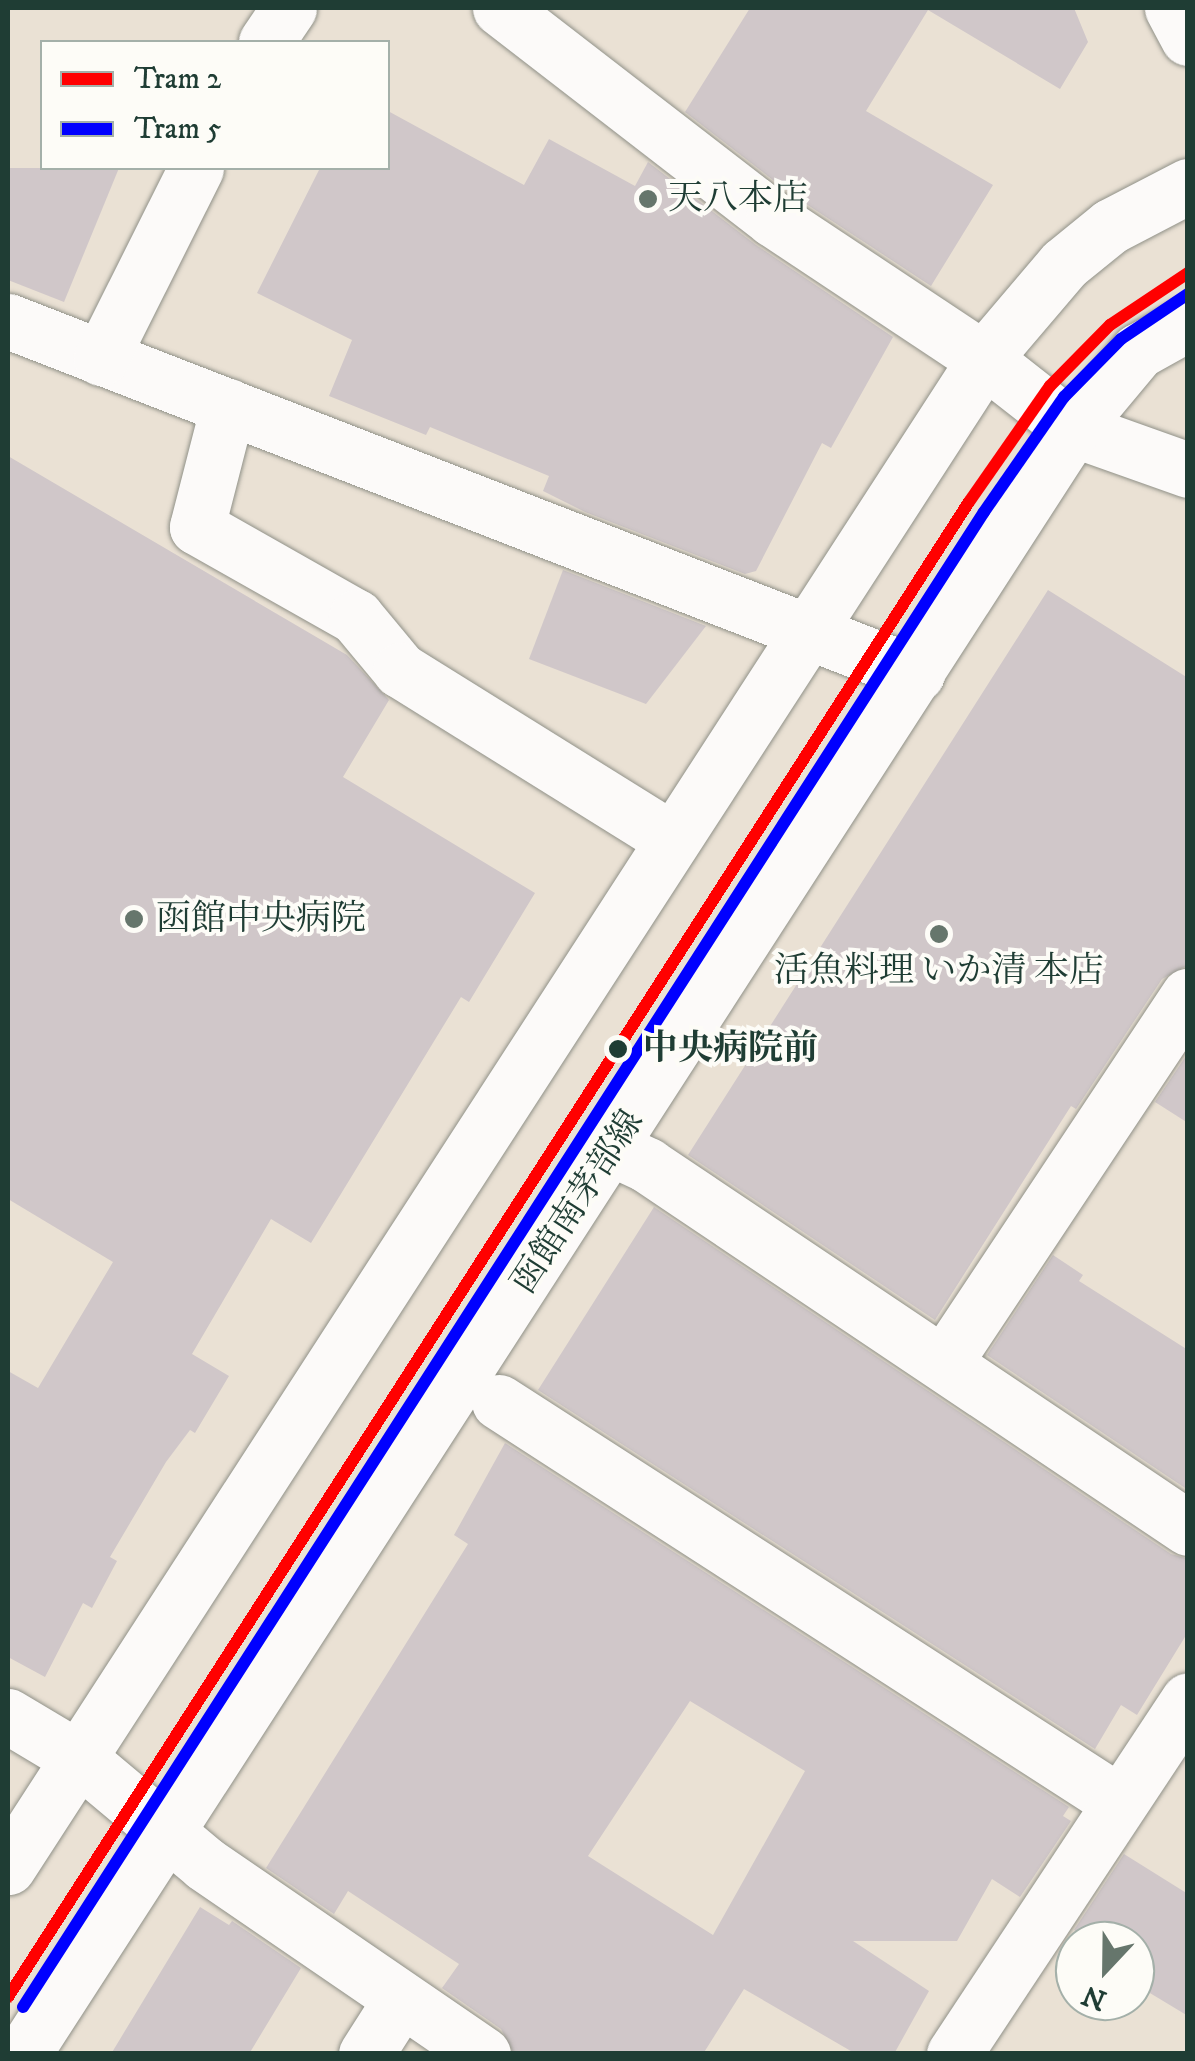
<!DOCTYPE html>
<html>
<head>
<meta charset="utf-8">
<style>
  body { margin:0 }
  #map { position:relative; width:1195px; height:2061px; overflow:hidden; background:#eae1d4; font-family:"IM FELL DW Pica","Noto Serif JP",serif }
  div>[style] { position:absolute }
  .building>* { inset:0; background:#d0c7c9 }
  .roads { filter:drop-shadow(0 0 2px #909188) drop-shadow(0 0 2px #909188) }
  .minor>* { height:55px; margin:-27.5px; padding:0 27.5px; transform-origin:27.5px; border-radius:27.5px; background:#fcfaf9 }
  .major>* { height:55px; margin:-27.5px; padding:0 27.5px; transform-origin:27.5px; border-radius:27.5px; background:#fcfaf9 }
  .tram-1>* { height:12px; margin:-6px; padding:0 6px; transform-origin:6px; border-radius:6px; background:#f00 }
  .tram-2>* { height:12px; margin:-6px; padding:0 6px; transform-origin:6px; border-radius:6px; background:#00f }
  .dots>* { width:28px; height:28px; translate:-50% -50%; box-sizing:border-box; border:5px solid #fdfcf7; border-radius:50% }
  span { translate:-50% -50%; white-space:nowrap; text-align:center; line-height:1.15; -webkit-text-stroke:8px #fdfcf7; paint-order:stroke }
  .poi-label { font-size:35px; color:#1f3d34 }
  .left { translate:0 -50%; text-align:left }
  .stop-label { font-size:35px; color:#1f3d34; font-weight:700 }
  .street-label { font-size:35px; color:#1f3d34 }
  .frame { position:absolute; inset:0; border:10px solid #1f3d34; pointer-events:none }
  .legend { position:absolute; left:40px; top:40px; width:350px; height:130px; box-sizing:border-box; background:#fdfcf7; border:2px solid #a4b0a9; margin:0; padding:12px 18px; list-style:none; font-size:30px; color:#1f3d34 }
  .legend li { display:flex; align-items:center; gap:20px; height:50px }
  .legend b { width:50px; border:2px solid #a4b0a9 }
  .north { position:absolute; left:1055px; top:1921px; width:100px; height:100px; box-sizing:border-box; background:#fdfcf7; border:2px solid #a4b0a9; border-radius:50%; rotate:202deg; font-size:28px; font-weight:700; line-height:40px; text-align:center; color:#1f3d34 }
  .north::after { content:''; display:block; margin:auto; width:35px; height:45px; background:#66766c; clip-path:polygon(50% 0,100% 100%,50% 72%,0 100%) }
</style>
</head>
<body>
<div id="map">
  <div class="building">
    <div style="clip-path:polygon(750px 8px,1074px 8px,1088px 42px,1060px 89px,928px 10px,866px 111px,993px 185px,931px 286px,791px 194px,685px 112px)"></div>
    <div style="clip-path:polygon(388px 111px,524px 185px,549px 139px,635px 186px,648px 162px,756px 245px,893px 337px,831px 448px,822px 443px,756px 571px,745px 574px,585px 512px,543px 491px,549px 476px,430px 427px,426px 435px,329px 396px,352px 340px,257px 293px,320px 168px,388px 168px)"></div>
    <div style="clip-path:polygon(8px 168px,119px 168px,64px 302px,8px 280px)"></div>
    <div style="clip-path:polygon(8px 456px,347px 655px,389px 700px,343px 777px,535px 893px,469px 1002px,461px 997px,311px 1243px,271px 1219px,192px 1354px,229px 1376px,195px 1433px,190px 1430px,166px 1462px,110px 1557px,117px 1561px,92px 1608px,83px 1603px,45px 1677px,8px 1657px,8px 1371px,38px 1388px,113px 1262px,8px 1199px)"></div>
    <div style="clip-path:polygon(563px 570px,706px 626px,646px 704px,529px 659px)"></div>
    <div style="clip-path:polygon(1048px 590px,1188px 678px,1188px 965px,1162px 979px,1076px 1109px,1071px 1106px,935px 1320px,688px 1155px)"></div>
    <div style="clip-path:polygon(1188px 1053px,1188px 1123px,1155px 1102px)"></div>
    <div style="clip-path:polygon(654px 1207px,1171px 1554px,1188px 1559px,1188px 1632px,1137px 1715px,1121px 1705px,1095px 1749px,538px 1390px)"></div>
    <div style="clip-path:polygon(1053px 1255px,1083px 1275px,1079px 1281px,1188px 1350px,1188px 1490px,987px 1355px)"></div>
    <div style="clip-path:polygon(evenodd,505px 1443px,1069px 1807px,1063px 1816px,1071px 1821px,1020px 1897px,992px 1879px,957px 1941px,853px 1941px,929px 1991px,894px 2054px,856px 2054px,744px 1989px,703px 2054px,514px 2054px,501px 2029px,442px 1988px,459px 1964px,348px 1891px,334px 1914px,266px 1868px,468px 1544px,454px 1535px,505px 1443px,690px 1701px,805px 1771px,713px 1935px,588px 1856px,690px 1701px)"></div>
    <div style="clip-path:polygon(1124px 1854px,1188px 1894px,1188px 2016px,1135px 1984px,1135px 1941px,1092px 1941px,1074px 1930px)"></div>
    <div style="clip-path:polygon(200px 1907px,229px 1925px,232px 1921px,301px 1968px,249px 2054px,111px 2054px)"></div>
  </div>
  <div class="roads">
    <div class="minor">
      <div style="left:500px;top:8px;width:345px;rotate:37.7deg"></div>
      <div style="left:773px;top:219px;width:255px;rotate:33.6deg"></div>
      <div style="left:985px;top:360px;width:112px;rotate:38.1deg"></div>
      <div style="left:1073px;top:429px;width:122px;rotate:19.6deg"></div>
      <div style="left:1172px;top:8px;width:34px;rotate:62deg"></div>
      <div style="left:266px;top:42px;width:41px;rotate:-55.9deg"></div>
      <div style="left:8px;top:321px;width:975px;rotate:21.22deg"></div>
      <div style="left:101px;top:358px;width:212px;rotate:-63.4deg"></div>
      <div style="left:228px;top:406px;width:125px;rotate:104.4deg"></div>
      <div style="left:197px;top:527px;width:183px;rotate:29.5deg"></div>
      <div style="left:356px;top:617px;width:69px;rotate:50.3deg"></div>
      <div style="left:400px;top:670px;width:319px;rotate:31.9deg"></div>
      <div style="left:613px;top:1149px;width:38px;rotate:25deg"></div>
      <div style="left:647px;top:1165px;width:651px;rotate:33.86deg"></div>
      <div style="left:944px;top:1363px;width:441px;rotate:-56.4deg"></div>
      <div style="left:499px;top:1402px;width:738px;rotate:32.83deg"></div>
      <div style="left:8px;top:1716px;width:84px;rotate:30.8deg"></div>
      <div style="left:80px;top:1759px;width:163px;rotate:40deg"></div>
      <div style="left:205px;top:1864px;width:337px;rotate:34.4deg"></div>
      <div style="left:366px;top:2054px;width:65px;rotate:-57.5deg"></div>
      <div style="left:954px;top:2054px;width:424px;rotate:-56.5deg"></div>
    </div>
    <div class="major">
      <div style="left:8px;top:1867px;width:1806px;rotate:-57.07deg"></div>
      <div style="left:990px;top:351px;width:114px;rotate:-49.6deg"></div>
      <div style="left:1064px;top:264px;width:60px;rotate:-39deg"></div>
      <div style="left:1111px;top:226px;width:87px;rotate:-27.5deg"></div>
      <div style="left:23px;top:2054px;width:1935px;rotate:-57.13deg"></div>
      <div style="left:1073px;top:429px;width:102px;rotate:-50.2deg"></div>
      <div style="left:1138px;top:351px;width:57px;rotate:-29.2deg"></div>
    </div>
  </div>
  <div class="tram-1">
    <div style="left:8px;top:1997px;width:1777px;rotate:-57.27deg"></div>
    <div style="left:969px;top:502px;width:141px;rotate:-55.1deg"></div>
    <div style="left:1050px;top:386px;width:86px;rotate:-45.5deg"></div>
    <div style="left:1110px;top:325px;width:94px;rotate:-33.7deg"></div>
  </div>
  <div class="tram-2">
    <div style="left:23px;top:2007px;width:1777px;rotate:-57.27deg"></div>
    <div style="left:984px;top:512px;width:140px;rotate:-55.2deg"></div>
    <div style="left:1064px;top:397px;width:81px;rotate:-45.5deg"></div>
    <div style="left:1121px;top:339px;width:81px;rotate:-33.9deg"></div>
  </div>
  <div class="dots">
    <div style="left:648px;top:199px;background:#66766c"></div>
    <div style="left:134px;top:919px;background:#66766c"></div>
    <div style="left:939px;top:934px;background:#66766c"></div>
    <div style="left:618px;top:1049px;background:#1f3d34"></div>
  </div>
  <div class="poi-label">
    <span class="left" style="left:668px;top:199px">天八本店</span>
    <span class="left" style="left:156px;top:919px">函館中央病院</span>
    <span style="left:939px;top:971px">活魚料理 いか清 本店</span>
  </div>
  <div class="stop-label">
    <span class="left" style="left:643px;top:1049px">中央病院前</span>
  </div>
  <div class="street-label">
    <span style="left:578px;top:1202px;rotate:-57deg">函館南茅部線</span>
  </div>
  <div class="frame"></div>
  <ul class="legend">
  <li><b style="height:12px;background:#f00"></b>Tram 2</li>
  <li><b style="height:12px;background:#00f"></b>Tram 5</li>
  </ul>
  <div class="north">N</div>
</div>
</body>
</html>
